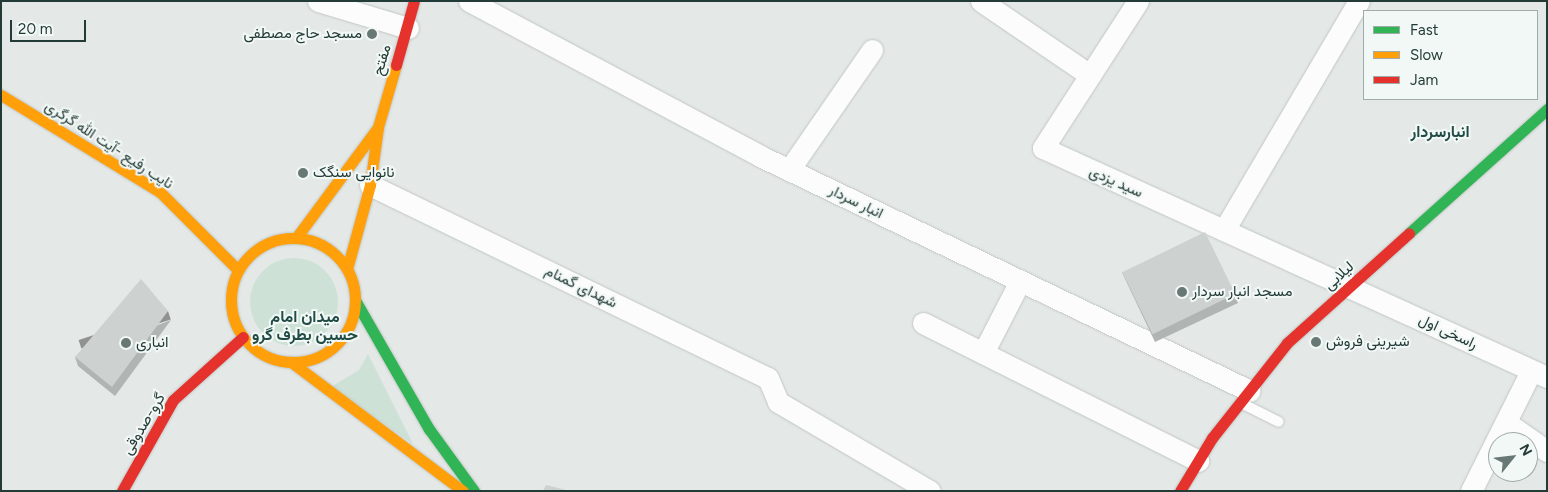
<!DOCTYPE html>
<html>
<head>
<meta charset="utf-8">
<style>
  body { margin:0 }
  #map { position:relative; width:1548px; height:492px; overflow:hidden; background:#e4e9e7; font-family:Figtree,Vazirmatn,sans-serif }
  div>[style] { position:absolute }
  .green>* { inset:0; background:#cee1d6 }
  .round { border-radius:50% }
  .roads { filter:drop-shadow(0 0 1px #c1c6c4) drop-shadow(0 0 1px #c1c6c4) }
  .lane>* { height:10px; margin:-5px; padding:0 5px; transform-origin:5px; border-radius:5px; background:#fbfcfb }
  .street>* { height:21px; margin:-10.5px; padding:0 10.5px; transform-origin:10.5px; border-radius:10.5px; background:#fbfcfb }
  .fast>* { height:11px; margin:-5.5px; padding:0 5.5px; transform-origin:5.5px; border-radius:5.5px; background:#30b455 }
  .slow>* { height:11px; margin:-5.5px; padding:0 5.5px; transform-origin:5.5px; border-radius:5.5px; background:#ff9f0a }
  .slow>.ring { margin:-5.5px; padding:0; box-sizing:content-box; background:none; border:11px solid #ff9f0a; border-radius:50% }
  .jam>* { height:11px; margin:-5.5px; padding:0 5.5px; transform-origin:5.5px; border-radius:5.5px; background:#e5322d }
  .wall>* { inset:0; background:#b0b4b3 }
  .shaded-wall>* { inset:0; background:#909292; transform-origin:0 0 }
  .building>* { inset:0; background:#cdd1d0; transform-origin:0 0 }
  .dots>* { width:14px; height:14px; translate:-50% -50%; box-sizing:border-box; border:2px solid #f2f8f6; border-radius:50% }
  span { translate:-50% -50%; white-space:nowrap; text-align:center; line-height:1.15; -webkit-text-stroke:4px #f2f8f6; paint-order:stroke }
  .poi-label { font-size:15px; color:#233b37 }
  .right { translate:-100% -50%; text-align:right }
  .left { translate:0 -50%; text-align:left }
  .street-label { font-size:15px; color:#233b37 }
  .neighbourhood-label { font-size:16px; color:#214b45; font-weight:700 }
  .frame { position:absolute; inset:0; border:2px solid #233b37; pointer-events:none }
  .legend { position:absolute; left:1363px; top:10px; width:175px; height:90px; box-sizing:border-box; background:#f2f8f6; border:1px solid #9facaa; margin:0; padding:6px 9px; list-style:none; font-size:15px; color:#233b37 }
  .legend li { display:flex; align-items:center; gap:10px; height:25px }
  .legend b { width:25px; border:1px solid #9facaa }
  .north { position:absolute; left:1488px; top:432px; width:50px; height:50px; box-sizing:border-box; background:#f2f8f6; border:1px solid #9facaa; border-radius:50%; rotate:61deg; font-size:14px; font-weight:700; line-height:20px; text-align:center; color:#233b37 }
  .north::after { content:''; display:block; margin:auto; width:18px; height:22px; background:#677875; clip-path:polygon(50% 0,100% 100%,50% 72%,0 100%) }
  .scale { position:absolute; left:10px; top:20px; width:76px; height:22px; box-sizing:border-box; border:2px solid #233b37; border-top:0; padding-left:6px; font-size:15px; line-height:18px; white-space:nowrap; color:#233b37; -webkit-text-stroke:4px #f2f8f6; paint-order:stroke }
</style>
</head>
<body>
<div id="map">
  <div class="green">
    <div class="round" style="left:250px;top:258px;width:88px;height:88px"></div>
    <div style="clip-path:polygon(368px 354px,413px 444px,331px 387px,359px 370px)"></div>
  </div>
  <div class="roads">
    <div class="lane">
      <div style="left:1241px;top:403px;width:42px;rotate:26.6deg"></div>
    </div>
    <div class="street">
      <div style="left:318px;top:1px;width:94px;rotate:16.7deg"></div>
      <div style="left:469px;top:1px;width:330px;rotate:28deg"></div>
      <div style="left:760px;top:156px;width:543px;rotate:25.62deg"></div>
      <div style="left:981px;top:1px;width:132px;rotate:34.2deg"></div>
      <div style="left:1138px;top:1px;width:175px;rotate:122.9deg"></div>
      <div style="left:1043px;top:148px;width:554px;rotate:24.44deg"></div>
      <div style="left:789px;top:170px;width:146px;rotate:-55.3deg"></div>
      <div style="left:370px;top:185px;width:442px;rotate:25.9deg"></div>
      <div style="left:768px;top:378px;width:26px;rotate:67deg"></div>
      <div style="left:778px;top:402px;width:176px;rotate:30.4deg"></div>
      <div style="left:1224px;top:230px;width:266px;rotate:-59.5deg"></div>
      <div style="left:923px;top:323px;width:308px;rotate:26.6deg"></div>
      <div style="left:983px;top:353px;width:81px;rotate:-62.8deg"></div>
      <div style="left:1507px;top:423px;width:49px;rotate:35deg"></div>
      <div style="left:1471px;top:491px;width:134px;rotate:-63.4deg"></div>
    </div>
    <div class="fast">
      <div style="left:1409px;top:233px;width:186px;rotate:-41.9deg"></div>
      <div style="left:355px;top:300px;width:149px;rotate:60.2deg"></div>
      <div style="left:429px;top:429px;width:77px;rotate:54deg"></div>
    </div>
    <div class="slow">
      <div style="left:1px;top:95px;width:186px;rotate:31.4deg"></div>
      <div style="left:160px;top:192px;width:110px;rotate:45deg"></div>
      <div style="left:296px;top:238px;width:134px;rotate:-53.5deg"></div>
      <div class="ring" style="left:231px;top:238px;width:113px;height:113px"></div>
      <div style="left:347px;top:269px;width:87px;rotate:-74.7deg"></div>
      <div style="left:370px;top:185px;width:59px;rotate:-82.1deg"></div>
      <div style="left:378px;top:127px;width:65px;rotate:-73.8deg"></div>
      <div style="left:291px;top:362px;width:215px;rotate:36.9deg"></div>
    </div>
    <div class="jam">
      <div style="left:396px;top:65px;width:66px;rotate:-74.3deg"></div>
      <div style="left:122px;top:491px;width:104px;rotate:-60.7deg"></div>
      <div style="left:173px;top:400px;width:94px;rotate:-42deg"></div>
      <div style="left:1180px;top:491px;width:62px;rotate:-58.9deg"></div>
      <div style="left:1212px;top:438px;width:121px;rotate:-51.7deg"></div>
      <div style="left:1287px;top:343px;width:164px;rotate:-42deg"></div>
    </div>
  </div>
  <div class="wall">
    <div style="clip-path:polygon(1122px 272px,1235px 294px,1238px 303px,1155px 342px,1126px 281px)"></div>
    <div style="clip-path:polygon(171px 320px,115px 396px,78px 366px,75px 357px)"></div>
  </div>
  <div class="shaded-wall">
    <div style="left:168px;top:311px;width:9px;height:94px;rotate:72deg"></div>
  </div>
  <div class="building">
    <div style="left:1205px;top:232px;width:69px;height:92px;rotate:64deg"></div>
    <div style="clip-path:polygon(141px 279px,168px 311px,112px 387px,75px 357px)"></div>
    <div style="clip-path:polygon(546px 485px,570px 491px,543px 491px)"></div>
  </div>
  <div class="dots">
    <div style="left:372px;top:34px;background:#677875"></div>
    <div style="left:303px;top:173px;background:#677875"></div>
    <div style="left:1182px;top:292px;background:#677875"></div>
    <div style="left:1316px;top:342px;background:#677875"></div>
    <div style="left:126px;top:343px;background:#677875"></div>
  </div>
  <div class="poi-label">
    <span class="right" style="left:362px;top:34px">مسجد حاج مصطفی</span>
    <span class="left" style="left:313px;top:173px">نانوایی سنگک</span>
    <span class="left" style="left:1192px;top:292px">مسجد انبار سردار</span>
    <span class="left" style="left:1326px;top:342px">شیرینی فروش</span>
    <span class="left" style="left:136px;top:343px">انباری</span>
  </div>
  <div class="street-label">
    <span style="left:382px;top:60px;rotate:-73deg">مفتح</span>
    <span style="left:109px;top:145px;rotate:33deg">نایب رفیع -آیت الله گرگری</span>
    <span style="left:1116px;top:182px;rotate:24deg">سید یزدی</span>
    <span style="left:856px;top:202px;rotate:26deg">انبار سردار</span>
    <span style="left:1339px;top:276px;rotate:-42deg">لیلابی</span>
    <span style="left:581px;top:287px;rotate:26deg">شهدای گمنام</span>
    <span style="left:1448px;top:332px;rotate:25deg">راسخی اول</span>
    <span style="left:144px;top:424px;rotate:-59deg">گرو-صدوقی</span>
  </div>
  <div class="neighbourhood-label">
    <span style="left:1440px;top:132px">انبارسردار</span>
    <span style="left:305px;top:326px">میدان امام<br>حسین بطرف گرو</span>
  </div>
  <div class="frame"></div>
  <ul class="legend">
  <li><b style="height:6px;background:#30b455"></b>Fast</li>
  <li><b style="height:6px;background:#ff9f0a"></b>Slow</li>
  <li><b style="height:6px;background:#e5322d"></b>Jam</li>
  </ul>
  <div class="north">N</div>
  <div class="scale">20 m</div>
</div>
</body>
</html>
